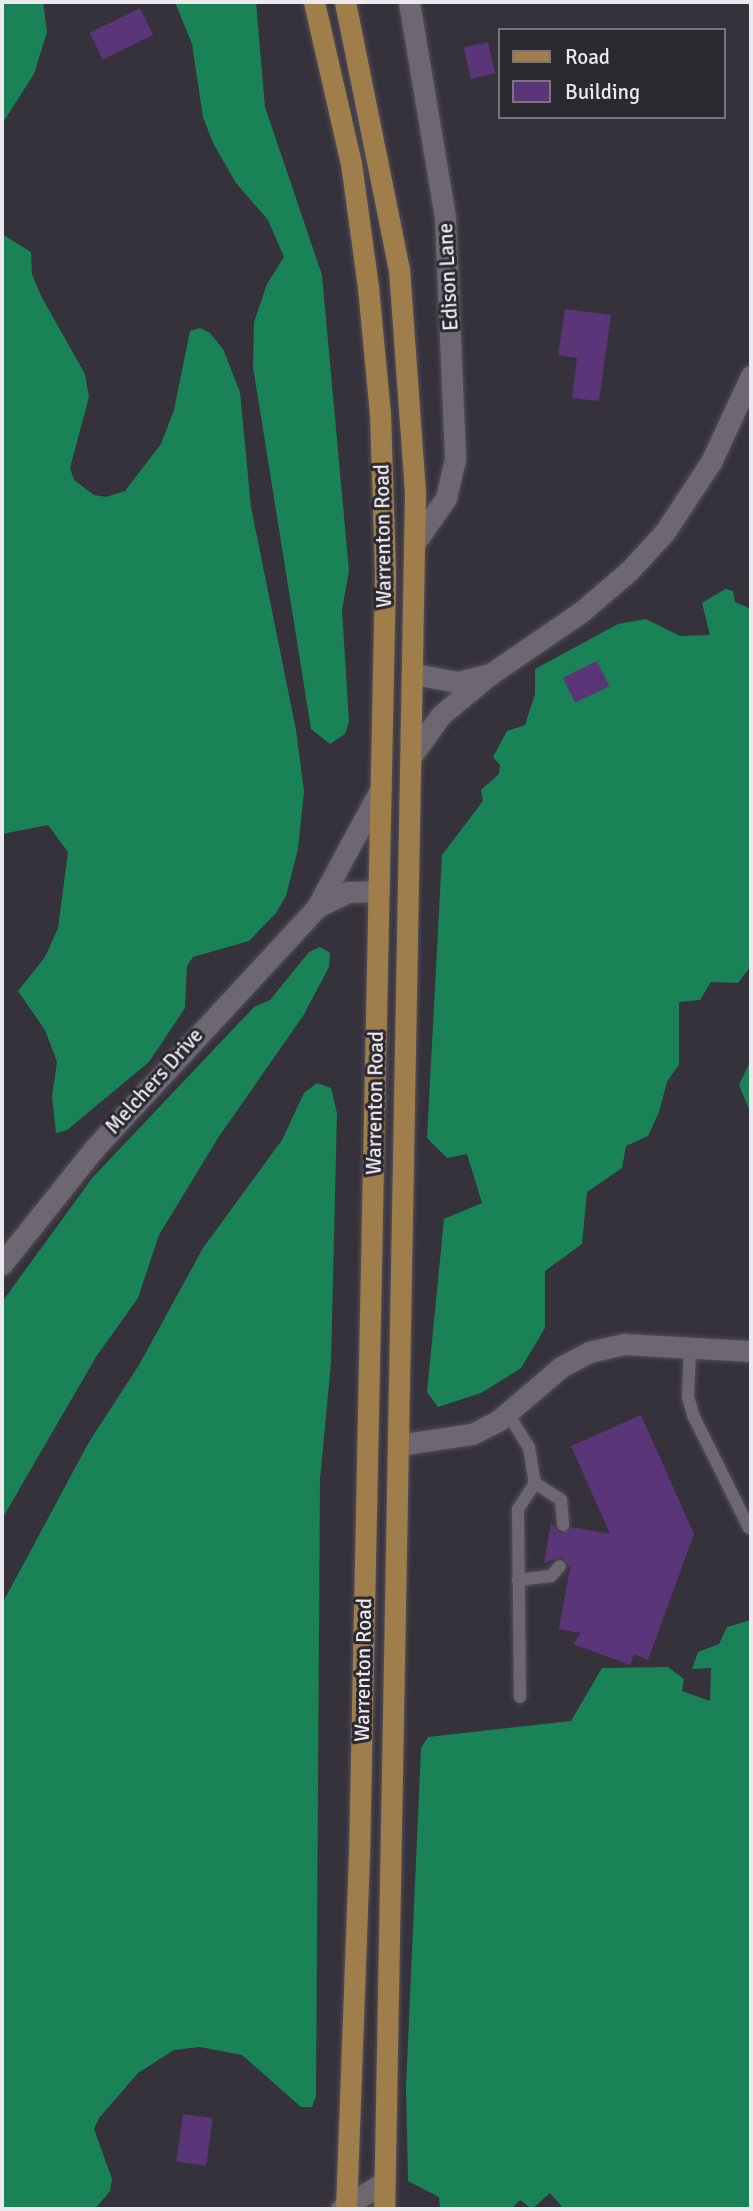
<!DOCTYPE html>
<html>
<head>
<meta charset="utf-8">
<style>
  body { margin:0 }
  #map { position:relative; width:753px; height:2211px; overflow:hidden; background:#36323b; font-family:Signika,sans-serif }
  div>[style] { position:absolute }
  .forest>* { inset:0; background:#198256 }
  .building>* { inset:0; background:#5a3578; transform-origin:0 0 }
  .roads { filter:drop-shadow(0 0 2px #534f57) drop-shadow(0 0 2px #534f57) }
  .service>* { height:12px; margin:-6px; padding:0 6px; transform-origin:6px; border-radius:6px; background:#6c6771 }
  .minor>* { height:21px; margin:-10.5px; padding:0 10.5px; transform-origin:10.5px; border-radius:10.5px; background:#6c6771 }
  .tertiary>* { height:21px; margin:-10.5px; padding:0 10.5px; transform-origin:10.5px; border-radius:10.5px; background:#6c6771 }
  .primary>* { height:21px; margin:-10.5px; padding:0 10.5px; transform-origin:10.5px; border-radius:10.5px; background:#a07e4b }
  span { translate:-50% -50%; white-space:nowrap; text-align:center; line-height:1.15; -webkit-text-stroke:6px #2c2830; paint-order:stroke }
  .street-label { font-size:21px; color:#ebe8ee }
  .frame { position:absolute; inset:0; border:4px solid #ebe8ee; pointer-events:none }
  .legend { position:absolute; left:498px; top:28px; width:228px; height:91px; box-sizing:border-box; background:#2c2830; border:2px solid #78757c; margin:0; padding:9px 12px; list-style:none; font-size:21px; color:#ebe8ee }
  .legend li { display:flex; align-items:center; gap:14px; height:35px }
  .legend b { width:35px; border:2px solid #78757c }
</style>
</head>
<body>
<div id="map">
  <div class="forest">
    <div style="clip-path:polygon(2px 2px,43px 2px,47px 32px,34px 74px,2px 124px)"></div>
    <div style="clip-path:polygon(175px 2px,256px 2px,265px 107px,322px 275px,349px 571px,342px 610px,349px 722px,345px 734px,330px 744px,311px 729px,253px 367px,254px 322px,267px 284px,284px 257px,268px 220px,236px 183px,213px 143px,203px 117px,192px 44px)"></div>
    <div style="clip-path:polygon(2px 234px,31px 252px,32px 274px,41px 296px,85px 374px,89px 397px,70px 468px,74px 480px,94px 495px,106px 497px,125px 491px,161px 444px,174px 410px,190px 331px,200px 328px,210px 333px,223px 349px,240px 392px,251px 507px,296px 730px,304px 791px,298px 849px,286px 896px,276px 913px,249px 941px,193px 957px,187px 966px,185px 1008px,149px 1062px,67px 1130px,56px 1133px,52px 1097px,57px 1062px,45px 1030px,18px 991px,45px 957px,58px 928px,68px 852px,48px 825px,2px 834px)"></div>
    <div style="clip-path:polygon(725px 589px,733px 591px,735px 602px,751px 609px,751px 966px,738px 983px,711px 982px,700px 1000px,679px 1002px,679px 1064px,667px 1082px,659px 1112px,648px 1136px,626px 1146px,622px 1168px,587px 1192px,582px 1244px,545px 1271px,545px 1328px,521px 1368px,481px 1393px,438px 1407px,427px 1392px,444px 1219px,482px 1203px,467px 1154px,447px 1158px,427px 1138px,442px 855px,483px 801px,481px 790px,499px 774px,500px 765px,493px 757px,507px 731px,525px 725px,535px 694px,535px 669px,618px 624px,646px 619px,680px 636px,710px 635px,702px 603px)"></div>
    <div style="clip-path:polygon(320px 947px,330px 953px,329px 967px,303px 1016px,218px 1138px,159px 1235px,138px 1298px,96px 1357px,2px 1519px,2px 1302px,93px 1177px,254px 1007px,270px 1000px,309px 952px)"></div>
    <div style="clip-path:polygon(751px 1060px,751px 1114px,739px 1085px)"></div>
    <div style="clip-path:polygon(317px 1083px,331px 1088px,337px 1113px,331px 1363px,320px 1479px,316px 2096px,312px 2107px,301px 2107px,242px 2055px,200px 2047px,174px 2050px,138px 2073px,99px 2118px,94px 2129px,112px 2179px,110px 2191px,95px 2209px,2px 2209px,2px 1604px,89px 1442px,139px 1365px,203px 1248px,282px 1140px,304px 1093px)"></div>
    <div style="clip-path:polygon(751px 1620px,751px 2209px,564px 2209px,550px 2193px,532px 2209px,520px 2200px,511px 2209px,440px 2209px,439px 2197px,408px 2181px,406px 2087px,421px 1748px,428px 1737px,571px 1721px,602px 1668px,668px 1667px,684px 1679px,682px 1691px,710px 1701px,711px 1668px,692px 1669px,698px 1652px,719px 1644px,727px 1627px)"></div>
  </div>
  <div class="building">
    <div style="left:140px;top:8px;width:30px;height:56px;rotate:64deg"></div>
    <div style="left:488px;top:42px;width:32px;height:25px;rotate:77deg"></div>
    <div style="clip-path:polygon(565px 309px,611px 315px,599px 401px,572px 398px,577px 358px,558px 355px)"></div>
    <div style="left:597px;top:661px;width:28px;height:38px;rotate:64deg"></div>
    <div style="clip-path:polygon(641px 1415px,694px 1534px,648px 1660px,634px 1654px,630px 1665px,573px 1644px,581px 1633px,559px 1629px,570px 1568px,561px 1557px,544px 1563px,551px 1523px,560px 1533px,571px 1527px,610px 1534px,571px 1446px)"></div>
    <div style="left:183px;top:2114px;width:30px;height:48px;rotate:8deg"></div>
  </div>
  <div class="roads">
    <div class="service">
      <div style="left:690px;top:1348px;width:49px;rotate:92.3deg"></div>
      <div style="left:688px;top:1397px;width:19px;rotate:74deg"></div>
      <div style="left:693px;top:1415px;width:126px;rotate:63.6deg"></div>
      <div style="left:508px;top:1414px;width:39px;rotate:58deg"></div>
      <div style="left:529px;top:1447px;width:36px;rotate:81deg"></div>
      <div style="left:535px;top:1483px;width:31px;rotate:123deg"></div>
      <div style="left:518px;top:1509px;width:188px;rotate:89.4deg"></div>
      <div style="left:535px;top:1483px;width:31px;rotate:33deg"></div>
      <div style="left:561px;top:1500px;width:25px;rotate:85deg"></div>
      <div style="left:518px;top:1580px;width:33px;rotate:-7deg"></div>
      <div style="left:551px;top:1576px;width:13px;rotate:-48deg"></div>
    </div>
    <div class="minor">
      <div style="left:409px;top:2px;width:219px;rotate:80.5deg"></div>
      <div style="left:445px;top:218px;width:241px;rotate:87.6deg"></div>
      <div style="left:455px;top:459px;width:40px;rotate:103deg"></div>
      <div style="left:446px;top:498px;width:56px;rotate:124.8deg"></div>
      <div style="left:317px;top:907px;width:34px;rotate:-26deg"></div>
      <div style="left:348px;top:892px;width:31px;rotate:-2deg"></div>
      <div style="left:2px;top:1264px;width:146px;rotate:-51.4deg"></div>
      <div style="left:93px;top:1150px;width:330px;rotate:-47.3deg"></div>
      <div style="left:317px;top:907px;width:135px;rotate:-61.7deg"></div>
      <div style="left:398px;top:1445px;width:75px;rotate:-8.5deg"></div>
      <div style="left:472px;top:1434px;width:29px;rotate:-27deg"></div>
      <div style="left:498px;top:1421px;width:83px;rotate:-40.6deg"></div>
      <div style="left:561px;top:1367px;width:32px;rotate:-28deg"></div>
      <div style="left:589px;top:1352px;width:37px;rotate:-13deg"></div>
      <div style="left:625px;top:1344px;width:126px;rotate:3.2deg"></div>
      <div style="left:341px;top:2209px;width:51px;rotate:-32.1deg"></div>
    </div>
    <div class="tertiary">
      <div style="left:414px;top:674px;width:45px;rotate:10.3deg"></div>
      <div style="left:458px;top:682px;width:30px;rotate:-14deg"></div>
      <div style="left:412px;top:755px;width:49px;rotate:-54.1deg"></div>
      <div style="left:441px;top:715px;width:62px;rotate:-39.8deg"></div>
      <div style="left:489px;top:675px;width:112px;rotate:-34.4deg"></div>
      <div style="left:581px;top:612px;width:63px;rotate:-40.5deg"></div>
      <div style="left:629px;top:571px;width:52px;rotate:-47.4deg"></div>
      <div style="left:664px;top:533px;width:85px;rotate:-56.5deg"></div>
      <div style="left:711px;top:462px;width:95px;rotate:-65.1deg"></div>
    </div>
    <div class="primary">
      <div style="left:314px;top:2px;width:165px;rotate:77.1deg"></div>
      <div style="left:351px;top:163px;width:125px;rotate:82.2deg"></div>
      <div style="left:368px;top:287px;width:127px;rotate:84.6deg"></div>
      <div style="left:380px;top:413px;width:161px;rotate:88.2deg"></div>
      <div style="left:385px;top:574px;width:1281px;rotate:91.16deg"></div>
      <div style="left:359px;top:1855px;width:354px;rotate:92.1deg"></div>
      <div style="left:345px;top:2px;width:272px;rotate:78.6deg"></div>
      <div style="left:399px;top:269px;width:225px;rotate:85.9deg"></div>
      <div style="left:415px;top:493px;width:1716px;rotate:91.03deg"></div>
    </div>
  </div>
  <div class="street-label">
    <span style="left:448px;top:277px;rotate:-93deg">Edison Lane</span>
    <span style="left:383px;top:536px;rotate:-91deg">Warrenton Road</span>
    <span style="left:154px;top:1081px;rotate:-48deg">Melchers Drive</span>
    <span style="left:375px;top:1103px;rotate:-89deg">Warrenton Road</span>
    <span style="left:363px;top:1670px;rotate:-89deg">Warrenton Road</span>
  </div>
  <div class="frame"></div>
  <ul class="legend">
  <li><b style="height:9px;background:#a07e4b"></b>Road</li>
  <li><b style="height:19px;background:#5a3578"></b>Building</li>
  </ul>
</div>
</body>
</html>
